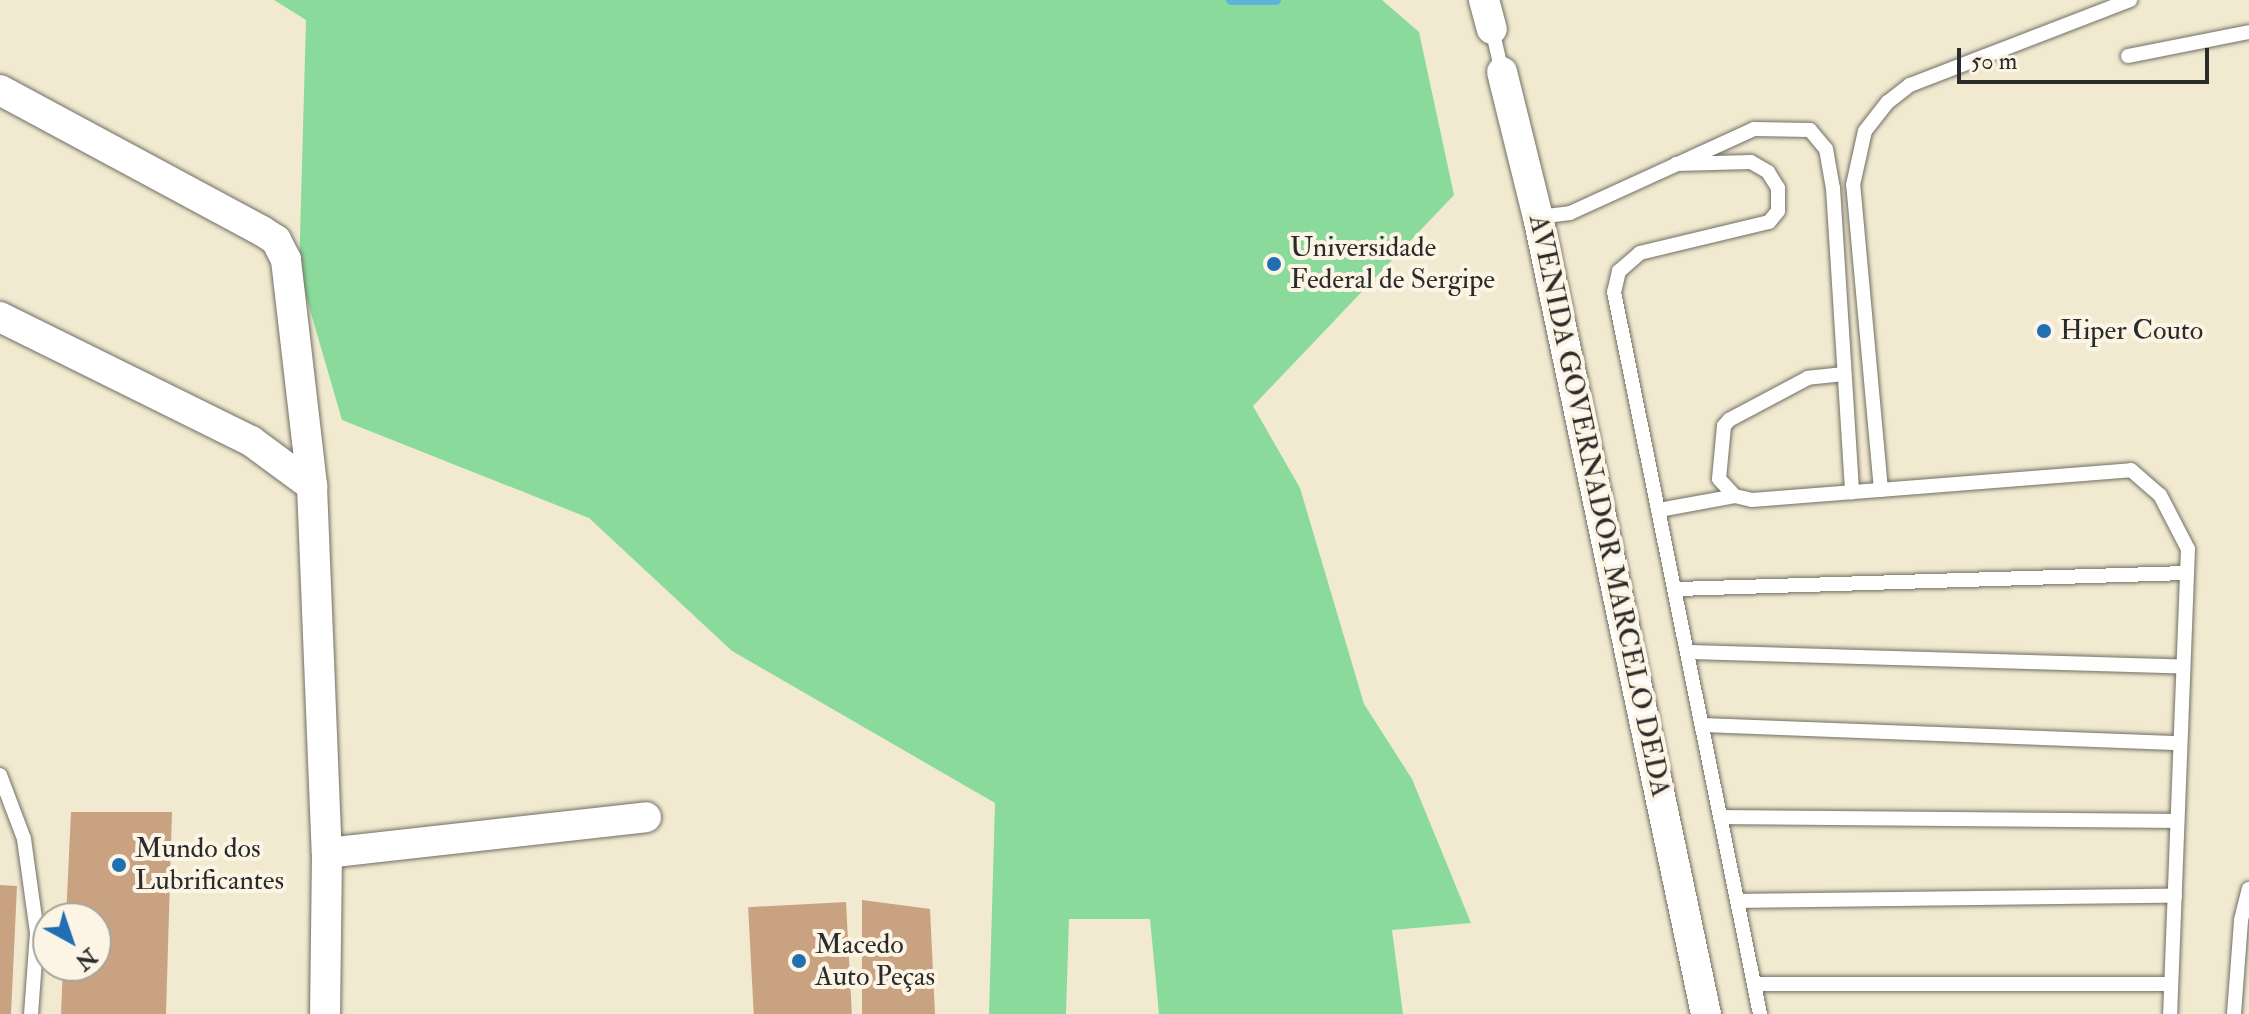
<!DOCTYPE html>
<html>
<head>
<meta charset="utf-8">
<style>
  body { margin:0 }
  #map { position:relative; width:2249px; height:1014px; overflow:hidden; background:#f2ead0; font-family:"IM FELL Double Pica",serif }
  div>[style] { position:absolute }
  .green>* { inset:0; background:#8adb9b }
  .stream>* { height:10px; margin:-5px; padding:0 5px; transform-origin:5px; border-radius:5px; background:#5eb3da }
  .building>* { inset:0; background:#c9a282; transform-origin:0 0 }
  .roads { filter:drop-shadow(0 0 2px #716e65) drop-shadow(0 0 2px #716e65) }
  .service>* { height:14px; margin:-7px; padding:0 7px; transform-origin:7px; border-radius:7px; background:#fff }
  .minor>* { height:30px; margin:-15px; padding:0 15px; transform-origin:15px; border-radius:15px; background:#fff }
  .dots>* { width:22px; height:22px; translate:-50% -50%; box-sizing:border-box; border:4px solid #fcf5e5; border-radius:50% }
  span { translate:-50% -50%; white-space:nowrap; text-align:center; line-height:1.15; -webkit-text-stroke:8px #fcf5e5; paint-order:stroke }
  .poi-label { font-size:28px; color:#2b2b2b }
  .left { translate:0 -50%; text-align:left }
  .street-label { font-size:28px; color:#2b2b2b }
  .north { position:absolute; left:32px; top:902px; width:80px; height:80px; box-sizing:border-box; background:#fcf5e5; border:2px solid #a8a49b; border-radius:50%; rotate:140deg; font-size:22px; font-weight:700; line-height:32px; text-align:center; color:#2b2b2b }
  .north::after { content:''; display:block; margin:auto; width:28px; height:36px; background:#1f6fb2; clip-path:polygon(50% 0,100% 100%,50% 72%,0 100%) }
  .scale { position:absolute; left:1957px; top:48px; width:252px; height:36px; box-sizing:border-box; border:4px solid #2b2b2b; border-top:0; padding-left:10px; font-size:24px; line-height:28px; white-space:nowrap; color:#2b2b2b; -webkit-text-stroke:6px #fcf5e5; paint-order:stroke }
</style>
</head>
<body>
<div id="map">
  <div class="green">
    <div style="clip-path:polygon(274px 0,1382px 0,1419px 32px,1454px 195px,1253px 406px,1300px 488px,1364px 704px,1412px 779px,1471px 923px,1392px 930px,1403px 1014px,1159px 1014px,1150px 919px,1069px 919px,1066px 1014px,989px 1014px,995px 803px,732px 651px,589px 518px,342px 420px,299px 272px,306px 20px)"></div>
  </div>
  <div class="stream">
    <div style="left:1231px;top:0;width:45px"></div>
  </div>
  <div class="building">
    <div style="clip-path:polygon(71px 812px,172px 812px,166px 1014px,61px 1014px,63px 966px,96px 966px,96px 918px,66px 918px)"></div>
    <div style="clip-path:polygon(0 885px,17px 886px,11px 1014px,0 1014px)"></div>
    <div style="clip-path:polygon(862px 900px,930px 909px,935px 1014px,862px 1014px)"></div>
    <div style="left:846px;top:902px;width:112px;height:98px;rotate:87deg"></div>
  </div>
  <div class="roads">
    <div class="service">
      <div style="left:1492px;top:29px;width:44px;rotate:76.9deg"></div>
      <div style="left:2128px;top:56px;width:123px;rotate:-11.2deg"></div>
      <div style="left:1676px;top:164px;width:75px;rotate:-1.5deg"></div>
      <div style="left:1751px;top:162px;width:20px;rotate:30deg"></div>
      <div style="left:1768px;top:172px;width:19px;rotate:58deg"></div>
      <div style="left:1778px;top:188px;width:23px;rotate:90deg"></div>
      <div style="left:1778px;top:211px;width:14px;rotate:129deg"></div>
      <div style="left:1769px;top:222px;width:133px;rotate:166.5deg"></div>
      <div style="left:1640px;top:253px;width:28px;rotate:139deg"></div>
      <div style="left:1619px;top:271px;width:22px;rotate:103deg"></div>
      <div style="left:1614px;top:292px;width:737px;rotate:78.57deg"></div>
      <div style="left:1538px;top:217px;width:32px;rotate:-7deg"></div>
      <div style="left:1570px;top:213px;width:202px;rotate:-24.5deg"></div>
      <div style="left:1754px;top:129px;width:56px;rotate:1deg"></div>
      <div style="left:1810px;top:130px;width:25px;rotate:50deg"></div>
      <div style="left:1826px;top:149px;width:40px;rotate:80deg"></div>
      <div style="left:1833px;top:188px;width:305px;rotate:86.4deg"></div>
      <div style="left:1844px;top:374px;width:36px;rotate:174deg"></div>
      <div style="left:1808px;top:378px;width:89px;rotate:152deg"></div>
      <div style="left:1729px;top:420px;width:8px;rotate:130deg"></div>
      <div style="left:1724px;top:426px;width:53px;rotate:95.4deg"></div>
      <div style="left:1719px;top:479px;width:23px;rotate:47deg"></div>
      <div style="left:1735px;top:496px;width:17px;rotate:13deg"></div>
      <div style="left:1752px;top:500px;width:380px;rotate:-4.5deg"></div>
      <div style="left:2131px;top:470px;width:38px;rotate:41deg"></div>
      <div style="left:2160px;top:495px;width:61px;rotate:62.6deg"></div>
      <div style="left:2188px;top:549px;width:465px;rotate:92.2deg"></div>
      <div style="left:1881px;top:490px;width:306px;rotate:-95.2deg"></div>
      <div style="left:1853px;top:185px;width:55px;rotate:-77.5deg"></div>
      <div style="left:1865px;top:131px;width:37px;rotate:-52deg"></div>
      <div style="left:1888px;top:102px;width:28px;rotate:-38deg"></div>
      <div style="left:1910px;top:85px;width:236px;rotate:-21.1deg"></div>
      <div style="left:1659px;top:510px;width:77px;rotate:-10.4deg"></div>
      <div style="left:1677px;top:589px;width:509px;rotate:-1.8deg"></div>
      <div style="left:1689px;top:652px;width:494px;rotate:1.7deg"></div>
      <div style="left:1703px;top:725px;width:477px;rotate:2.2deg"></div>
      <div style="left:0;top:775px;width:68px;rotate:69.4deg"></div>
      <div style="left:24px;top:839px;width:95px;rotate:82.1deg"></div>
      <div style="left:37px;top:933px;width:81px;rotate:94.2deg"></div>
      <div style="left:1722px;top:817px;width:455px;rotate:0.5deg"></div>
      <div style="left:1738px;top:901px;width:437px;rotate:-0.7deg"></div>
      <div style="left:1755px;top:984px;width:416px"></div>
      <div style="left:2234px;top:1014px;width:94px;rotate:-85.7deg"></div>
      <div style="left:2241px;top:920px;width:32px;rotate:-76deg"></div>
    </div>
    <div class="minor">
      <div style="left:1484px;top:0;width:30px;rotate:75deg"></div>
      <div style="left:1502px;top:72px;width:149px;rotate:76.1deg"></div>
      <div style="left:1538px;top:217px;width:815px;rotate:78.1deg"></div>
      <div style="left:0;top:90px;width:298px;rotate:28.3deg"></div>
      <div style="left:262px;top:231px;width:17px;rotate:33deg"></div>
      <div style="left:276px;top:240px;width:22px;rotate:63deg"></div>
      <div style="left:286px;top:260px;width:227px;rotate:83.4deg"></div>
      <div style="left:312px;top:486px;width:367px;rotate:87.7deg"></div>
      <div style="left:327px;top:853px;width:161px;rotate:90.7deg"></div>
      <div style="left:0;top:317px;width:280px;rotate:26.3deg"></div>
      <div style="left:251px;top:441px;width:76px;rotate:36.4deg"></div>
      <div style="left:327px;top:853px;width:321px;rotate:-6.4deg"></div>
    </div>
  </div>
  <div class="dots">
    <div style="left:1274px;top:264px;background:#1f6fb2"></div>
    <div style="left:2044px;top:331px;background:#1f6fb2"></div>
    <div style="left:119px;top:865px;background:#1f6fb2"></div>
    <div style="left:799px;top:961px;background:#1f6fb2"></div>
  </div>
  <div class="poi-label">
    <span class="left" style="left:1290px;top:264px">Universidade<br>Federal de Sergipe</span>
    <span class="left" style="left:2060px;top:331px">Hiper Couto</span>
    <span class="left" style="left:135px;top:865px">Mundo dos<br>Lubrificantes</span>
    <span class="left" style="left:815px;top:961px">Macedo<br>Auto Peças</span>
  </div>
  <div class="street-label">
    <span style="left:1599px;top:506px;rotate:78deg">AVENIDA GOVERNADOR MARCELO DEDA</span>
  </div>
  <div class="north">N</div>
  <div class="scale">50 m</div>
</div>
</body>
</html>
